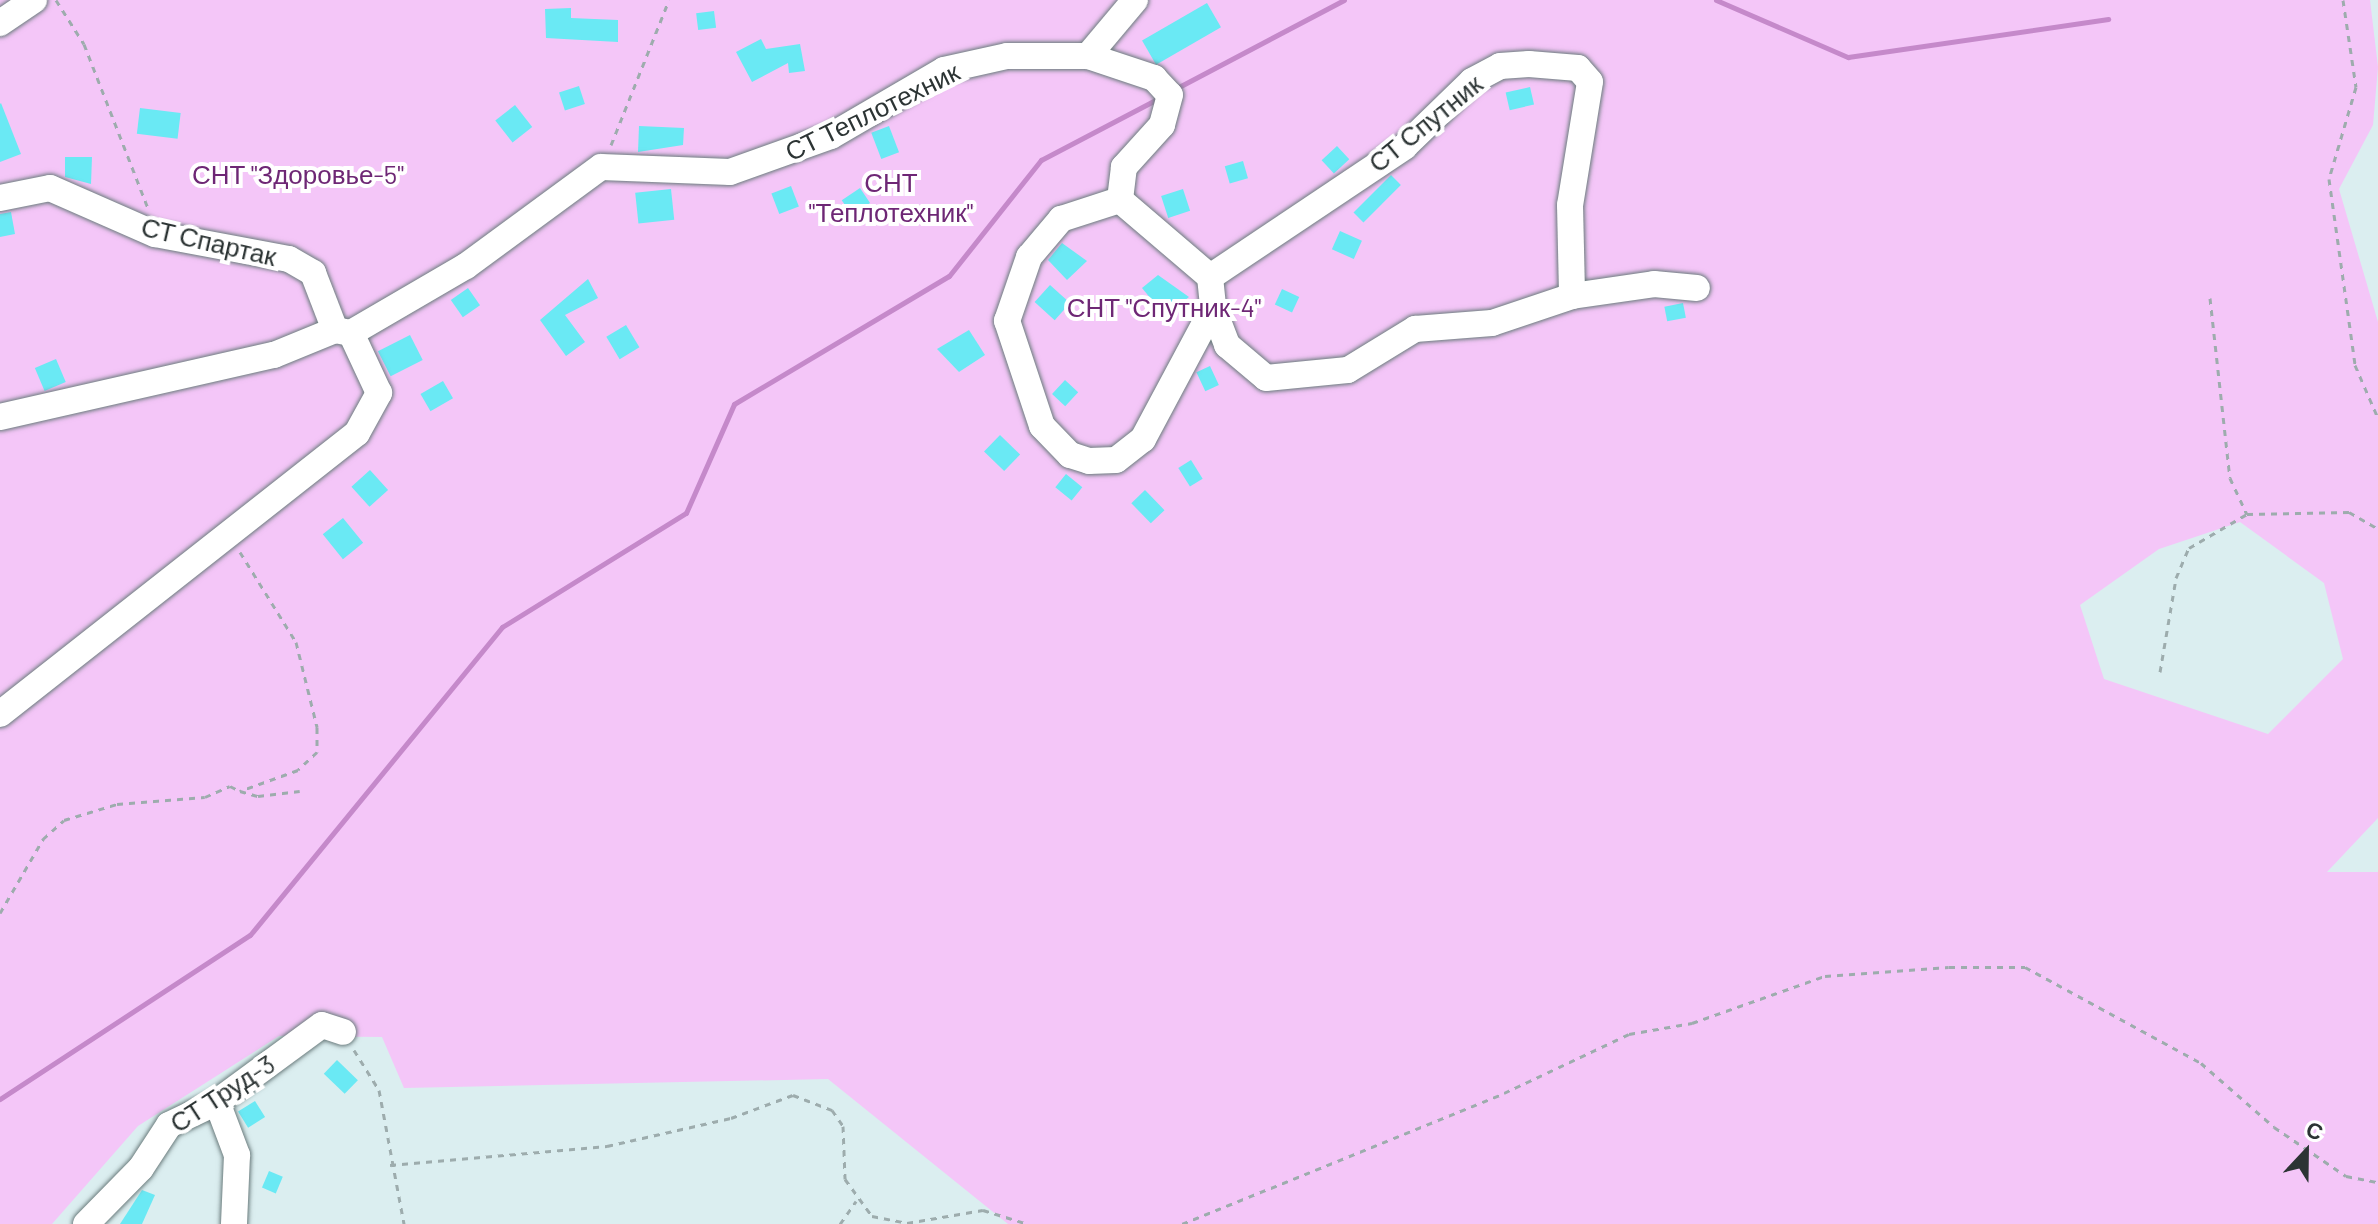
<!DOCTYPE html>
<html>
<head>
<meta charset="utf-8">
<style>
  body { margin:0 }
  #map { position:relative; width:2378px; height:1224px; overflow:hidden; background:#dbeef0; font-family:Barlow,sans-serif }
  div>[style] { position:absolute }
  .green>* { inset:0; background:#f4c6f8 }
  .stream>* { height:5px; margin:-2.5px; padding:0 2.5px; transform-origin:2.5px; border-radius:2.5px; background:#c589ca }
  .building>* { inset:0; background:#6ae9f4; transform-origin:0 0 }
  .path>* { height:3px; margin-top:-1.5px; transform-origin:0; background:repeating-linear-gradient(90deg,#9dacad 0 6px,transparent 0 12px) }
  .roads { filter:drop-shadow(0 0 2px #6b7c7d) drop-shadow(0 0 2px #6b7c7d) }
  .minor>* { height:26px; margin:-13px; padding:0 13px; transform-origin:13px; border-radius:13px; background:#fff }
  span { translate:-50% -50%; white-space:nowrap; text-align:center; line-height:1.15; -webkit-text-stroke:8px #fff; paint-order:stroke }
  .street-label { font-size:26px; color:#2c3434 }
  .park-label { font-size:26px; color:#6e2775 }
  .north { position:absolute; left:2266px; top:1112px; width:80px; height:80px; -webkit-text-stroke:6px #fff; paint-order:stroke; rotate:22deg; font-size:22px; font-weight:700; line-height:32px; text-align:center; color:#2c3434 }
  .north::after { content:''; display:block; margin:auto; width:28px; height:36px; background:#2c3434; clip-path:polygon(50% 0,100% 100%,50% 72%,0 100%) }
</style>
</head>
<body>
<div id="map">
  <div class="green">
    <div style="clip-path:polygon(evenodd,0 0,2370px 0,2378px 67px,2373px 125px,2339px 189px,2378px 322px,2378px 818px,2327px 872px,2378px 872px,2378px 1224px,1008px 1224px,828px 1079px,404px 1088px,382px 1037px,279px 1036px,138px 1126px,52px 1224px,0 1224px,0 0,2240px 522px,2324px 583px,2343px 659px,2268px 734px,2104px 679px,2080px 605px,2159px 549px,2240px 522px)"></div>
  </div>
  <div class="stream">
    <div style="left:1716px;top:0;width:144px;rotate:23.4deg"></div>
    <div style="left:1848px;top:57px;width:263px;rotate:-8.3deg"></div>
    <div style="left:1175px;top:89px;width:191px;rotate:-27.8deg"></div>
    <div style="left:0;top:1099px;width:299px;rotate:-33.3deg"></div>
    <div style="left:250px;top:935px;width:398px;rotate:-50.7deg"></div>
    <div style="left:502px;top:627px;width:216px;rotate:-31.8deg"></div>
    <div style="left:686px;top:513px;width:119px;rotate:-66.2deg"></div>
    <div style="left:734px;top:404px;width:250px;rotate:-30.8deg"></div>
    <div style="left:949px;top:276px;width:148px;rotate:-51.6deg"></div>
    <div style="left:1041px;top:160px;width:133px;rotate:-27.7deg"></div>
  </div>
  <div class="building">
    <div style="left:1207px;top:3px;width:28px;height:75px;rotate:60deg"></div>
    <div style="clip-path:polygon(571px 8px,571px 18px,618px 20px,618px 42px,546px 38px,545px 9px)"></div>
    <div style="left:714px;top:11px;width:17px;height:18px;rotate:83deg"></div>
    <div style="clip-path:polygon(761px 39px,766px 49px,800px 44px,805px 71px,789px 73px,788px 63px,752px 82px,736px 52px)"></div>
    <div style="left:579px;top:86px;width:19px;height:21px;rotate:72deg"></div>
    <div style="left:1530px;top:87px;width:18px;height:25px;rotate:77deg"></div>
    <div style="clip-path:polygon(1px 103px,21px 154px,0 162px,0 104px)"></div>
    <div style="left:515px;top:105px;width:28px;height:25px;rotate:52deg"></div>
    <div style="left:140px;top:108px;width:41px;height:26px;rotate:7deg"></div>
    <div style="clip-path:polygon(639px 126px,684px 128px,683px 145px,638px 152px)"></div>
    <div style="left:889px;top:126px;width:28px;height:19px;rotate:69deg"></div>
    <div style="left:1337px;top:146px;width:18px;height:21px;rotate:47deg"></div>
    <div style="clip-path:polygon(65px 157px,92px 157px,91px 184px,65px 177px)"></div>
    <div style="left:1243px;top:161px;width:18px;height:19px;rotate:74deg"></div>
    <div style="left:1391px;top:175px;width:14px;height:53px;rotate:45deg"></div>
    <div style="left:791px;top:186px;width:22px;height:21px;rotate:69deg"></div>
    <div style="left:860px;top:188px;width:18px;height:22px;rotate:56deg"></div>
    <div style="left:671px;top:189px;width:31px;height:36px;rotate:84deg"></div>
    <div style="left:1183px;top:189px;width:23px;height:23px;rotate:72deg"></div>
    <div style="clip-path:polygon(11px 212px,15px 234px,0 237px,0 214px)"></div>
    <div style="left:1340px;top:231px;width:24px;height:20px;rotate:24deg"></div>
    <div style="clip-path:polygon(1062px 243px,1087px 261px,1067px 280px,1048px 260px)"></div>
    <div style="clip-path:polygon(1158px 275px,1189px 297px,1165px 316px,1142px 288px)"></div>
    <div style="clip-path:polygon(588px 279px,598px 298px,565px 315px,585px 342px,566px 356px,540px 320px)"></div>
    <div style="left:1050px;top:285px;width:27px;height:23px;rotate:42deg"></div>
    <div style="left:468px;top:288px;width:21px;height:21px;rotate:55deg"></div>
    <div style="left:1282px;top:289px;width:19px;height:17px;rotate:25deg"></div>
    <div style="left:1683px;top:303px;width:15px;height:19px;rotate:79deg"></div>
    <div style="left:626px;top:325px;width:26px;height:23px;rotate:59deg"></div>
    <div style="clip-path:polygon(969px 330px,985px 355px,959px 372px,937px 349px)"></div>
    <div style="left:410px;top:335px;width:28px;height:36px;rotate:63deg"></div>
    <div style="left:56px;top:359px;width:25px;height:23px;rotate:67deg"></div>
    <div style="left:1210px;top:366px;width:21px;height:15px;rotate:65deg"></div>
    <div style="left:1065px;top:380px;width:18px;height:19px;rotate:43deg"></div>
    <div style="left:443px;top:381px;width:20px;height:26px;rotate:60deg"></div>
    <div style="left:1000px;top:435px;width:28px;height:23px;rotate:44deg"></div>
    <div style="left:1191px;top:460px;width:22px;height:15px;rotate:58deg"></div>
    <div style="left:370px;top:470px;width:27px;height:25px;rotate:48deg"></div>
    <div style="left:1066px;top:474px;width:21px;height:17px;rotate:39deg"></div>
    <div style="left:1145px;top:490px;width:28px;height:19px;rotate:46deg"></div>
    <div style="left:343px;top:518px;width:32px;height:26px;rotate:51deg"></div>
    <div style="left:337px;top:1060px;width:29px;height:19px;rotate:44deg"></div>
    <div style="left:255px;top:1101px;width:19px;height:20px;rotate:58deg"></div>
    <div style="left:269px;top:1171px;width:15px;height:18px;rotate:23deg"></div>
    <div style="clip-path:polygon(142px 1190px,155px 1195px,142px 1224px,120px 1224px)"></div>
  </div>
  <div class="path">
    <div style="left:56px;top:0;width:52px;rotate:57.5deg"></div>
    <div style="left:84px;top:44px;width:176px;rotate:68.7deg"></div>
    <div style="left:2343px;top:0;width:88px;rotate:81.5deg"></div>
    <div style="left:2356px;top:87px;width:96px;rotate:106.4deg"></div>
    <div style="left:2329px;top:179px;width:188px;rotate:82deg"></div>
    <div style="left:2355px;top:365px;width:58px;rotate:66.5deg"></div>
    <div style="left:611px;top:145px;width:156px;rotate:-68.2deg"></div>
    <div style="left:2210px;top:298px;width:181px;rotate:83.7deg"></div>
    <div style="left:2230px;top:478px;width:40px;rotate:65deg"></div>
    <div style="left:2247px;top:514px;width:102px;rotate:-1.1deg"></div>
    <div style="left:2349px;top:512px;width:34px;rotate:30deg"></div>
    <div style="left:240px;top:552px;width:106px;rotate:58.1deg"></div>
    <div style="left:296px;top:642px;width:88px;rotate:76.1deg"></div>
    <div style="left:317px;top:727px;width:25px;rotate:90deg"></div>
    <div style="left:317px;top:752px;width:26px;rotate:137deg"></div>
    <div style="left:298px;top:770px;width:62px;rotate:160.1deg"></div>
    <div style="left:240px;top:791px;width:19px;rotate:16deg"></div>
    <div style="left:258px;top:796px;width:42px;rotate:-6.8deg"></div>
    <div style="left:2160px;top:672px;width:95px;rotate:-80.3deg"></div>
    <div style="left:2176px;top:578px;width:33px;rotate:-67deg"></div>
    <div style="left:2189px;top:548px;width:67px;rotate:-30.4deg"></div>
    <div style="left:0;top:913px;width:86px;rotate:-59.8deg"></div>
    <div style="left:43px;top:839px;width:28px;rotate:-42deg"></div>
    <div style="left:64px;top:820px;width:55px;rotate:-16.8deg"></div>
    <div style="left:117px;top:804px;width:88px;rotate:-4.5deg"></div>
    <div style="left:205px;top:797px;width:27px;rotate:-24deg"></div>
    <div style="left:230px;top:786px;width:11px;rotate:27deg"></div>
    <div style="left:354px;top:1050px;width:47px;rotate:58deg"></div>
    <div style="left:379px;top:1090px;width:136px;rotate:79.4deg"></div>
    <div style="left:390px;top:1165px;width:218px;rotate:-5deg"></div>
    <div style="left:607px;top:1146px;width:127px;rotate:-12.7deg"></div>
    <div style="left:731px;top:1118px;width:66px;rotate:-20.4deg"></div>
    <div style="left:793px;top:1095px;width:42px;rotate:21deg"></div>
    <div style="left:832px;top:1110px;width:19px;rotate:55deg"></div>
    <div style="left:843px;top:1126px;width:53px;rotate:87.8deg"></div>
    <div style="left:845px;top:1179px;width:46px;rotate:53.9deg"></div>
    <div style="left:872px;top:1216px;width:36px;rotate:11deg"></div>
    <div style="left:907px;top:1223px;width:77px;rotate:-9.7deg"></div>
    <div style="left:983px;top:1210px;width:47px;rotate:17.3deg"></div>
    <div style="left:840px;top:1224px;width:28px;rotate:-55deg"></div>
    <div style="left:1182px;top:1224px;width:348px;rotate:-22.1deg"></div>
    <div style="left:1504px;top:1093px;width:138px;rotate:-25.3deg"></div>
    <div style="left:1629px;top:1034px;width:64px;rotate:-9.9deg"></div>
    <div style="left:1692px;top:1023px;width:141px;rotate:-19.5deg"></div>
    <div style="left:1825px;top:976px;width:124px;rotate:-4.2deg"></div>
    <div style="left:1949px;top:967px;width:76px"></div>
    <div style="left:2025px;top:967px;width:200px;rotate:28.6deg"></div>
    <div style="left:2201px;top:1063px;width:97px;rotate:41.2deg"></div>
    <div style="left:2274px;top:1127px;width:87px;rotate:34.2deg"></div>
    <div style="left:2346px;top:1176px;width:33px;rotate:11deg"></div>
  </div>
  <div class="roads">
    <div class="minor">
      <div style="left:0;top:23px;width:41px;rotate:-34.1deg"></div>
      <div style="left:1088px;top:56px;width:73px;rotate:-50deg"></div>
      <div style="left:0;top:198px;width:51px;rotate:-11.3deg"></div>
      <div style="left:50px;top:188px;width:115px;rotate:23.7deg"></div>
      <div style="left:155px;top:234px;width:136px;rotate:10.6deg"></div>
      <div style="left:289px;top:259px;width:28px;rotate:30deg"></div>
      <div style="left:313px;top:273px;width:61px;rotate:68.9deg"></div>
      <div style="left:1120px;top:200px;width:118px;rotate:40.5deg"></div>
      <div style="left:1210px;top:277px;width:31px;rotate:84deg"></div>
      <div style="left:1213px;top:308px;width:149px;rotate:118.1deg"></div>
      <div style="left:1143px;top:439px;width:34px;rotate:142deg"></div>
      <div style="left:1116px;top:460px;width:27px;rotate:178deg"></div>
      <div style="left:1089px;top:461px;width:20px;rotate:-162deg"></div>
      <div style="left:1070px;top:455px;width:40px;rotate:-134deg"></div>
      <div style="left:1042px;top:426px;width:111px;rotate:-108.4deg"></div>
      <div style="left:1007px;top:321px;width:68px;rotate:-71deg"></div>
      <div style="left:1029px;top:257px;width:50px;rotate:-49.9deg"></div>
      <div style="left:1061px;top:219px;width:62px;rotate:-17.9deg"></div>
      <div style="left:1210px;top:277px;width:234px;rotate:-33.8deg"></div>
      <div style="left:1404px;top:147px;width:95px;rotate:-44.1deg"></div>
      <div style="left:1472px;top:81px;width:32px;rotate:-28deg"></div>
      <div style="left:1500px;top:66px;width:29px;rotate:-4deg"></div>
      <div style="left:1529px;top:64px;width:49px;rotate:4.7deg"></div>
      <div style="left:1578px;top:68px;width:18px;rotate:49deg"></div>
      <div style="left:1590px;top:82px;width:125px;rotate:99.2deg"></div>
      <div style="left:1570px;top:205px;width:91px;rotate:88.7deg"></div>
      <div style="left:1213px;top:308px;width:40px;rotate:69deg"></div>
      <div style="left:1227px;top:345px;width:51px;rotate:40.2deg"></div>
      <div style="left:1266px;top:378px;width:82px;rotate:-5.6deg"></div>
      <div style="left:1348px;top:370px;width:79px;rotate:-31.5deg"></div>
      <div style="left:1415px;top:329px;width:77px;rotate:-4.5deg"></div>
      <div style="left:1492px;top:323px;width:84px;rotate:-18.6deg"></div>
      <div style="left:1572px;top:296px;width:83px;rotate:-8.3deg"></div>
      <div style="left:1654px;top:284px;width:43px;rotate:5.3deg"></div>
      <div style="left:0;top:417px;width:281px;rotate:-12.8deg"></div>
      <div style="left:274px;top:355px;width:66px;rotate:-22.3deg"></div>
      <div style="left:335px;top:330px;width:16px;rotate:11deg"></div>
      <div style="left:351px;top:333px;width:133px;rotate:-30.2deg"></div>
      <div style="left:466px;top:266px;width:167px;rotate:-36.3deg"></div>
      <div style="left:601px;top:167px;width:129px;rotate:2.2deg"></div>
      <div style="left:730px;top:172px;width:107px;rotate:-19.6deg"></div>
      <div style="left:831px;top:136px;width:131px;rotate:-30.3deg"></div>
      <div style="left:944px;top:70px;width:65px;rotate:-12.5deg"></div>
      <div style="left:1007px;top:56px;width:81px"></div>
      <div style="left:1088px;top:56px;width:70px;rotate:18.4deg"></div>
      <div style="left:1154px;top:78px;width:23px;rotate:47deg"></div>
      <div style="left:1170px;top:95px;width:31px;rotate:105deg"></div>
      <div style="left:1162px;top:125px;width:57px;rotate:132.1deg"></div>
      <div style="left:1124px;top:167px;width:33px;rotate:97deg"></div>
      <div style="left:0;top:714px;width:454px;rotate:-38.2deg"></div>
      <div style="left:357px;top:433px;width:46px;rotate:-61.2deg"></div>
      <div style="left:379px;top:393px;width:66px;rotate:-115deg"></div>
      <div style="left:217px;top:1102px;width:57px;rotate:69.3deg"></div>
      <div style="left:237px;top:1155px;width:69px;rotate:92.5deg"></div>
      <div style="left:86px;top:1224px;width:78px;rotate:-45.5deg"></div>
      <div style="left:141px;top:1168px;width:51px;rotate:-56.9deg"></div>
      <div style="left:169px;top:1125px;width:53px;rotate:-25.6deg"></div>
      <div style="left:217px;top:1102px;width:130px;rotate:-36.3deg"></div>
      <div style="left:322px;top:1025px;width:22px;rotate:18deg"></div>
    </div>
  </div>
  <div class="street-label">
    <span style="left:872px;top:111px;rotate:-26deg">СТ Теплотехник</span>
    <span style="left:1425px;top:123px;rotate:-39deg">СТ Спутник</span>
    <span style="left:209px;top:241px;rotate:13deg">СТ Спартак</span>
    <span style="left:222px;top:1093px;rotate:-33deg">СТ Труд-3</span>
  </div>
  <div class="park-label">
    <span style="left:298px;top:174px">СНТ "Здоровье-5"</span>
    <span style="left:891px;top:197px">СНТ<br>"Теплотехник"</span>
    <span style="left:1164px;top:307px">СНТ "Спутник-4"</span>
  </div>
  <div class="north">С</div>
</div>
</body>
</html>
